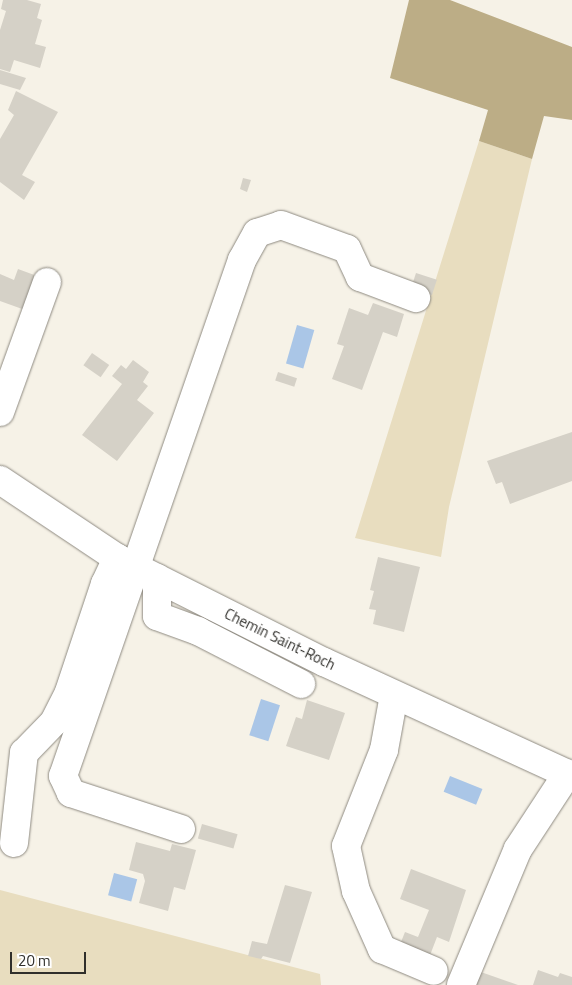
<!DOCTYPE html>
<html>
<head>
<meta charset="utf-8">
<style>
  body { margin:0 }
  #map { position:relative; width:572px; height:985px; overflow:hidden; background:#f6f2e7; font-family:"Titillium Web",sans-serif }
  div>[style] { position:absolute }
  .green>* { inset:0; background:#e8ddbf }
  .forest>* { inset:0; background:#bcad86 }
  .water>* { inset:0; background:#aac6e7; transform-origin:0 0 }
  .building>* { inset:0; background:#d5d1c7; transform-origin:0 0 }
  .roads { filter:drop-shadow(0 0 1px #8e8a81) drop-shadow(0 0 1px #8e8a81) }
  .minor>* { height:28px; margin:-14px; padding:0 14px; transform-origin:14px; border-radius:14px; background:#fff }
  span { translate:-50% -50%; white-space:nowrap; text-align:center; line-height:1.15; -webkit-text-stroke:4px #fff; paint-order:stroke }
  .street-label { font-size:15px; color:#302f2b }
  .scale { position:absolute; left:10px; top:952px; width:76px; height:22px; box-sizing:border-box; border:2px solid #302f2b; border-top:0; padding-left:6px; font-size:15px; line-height:18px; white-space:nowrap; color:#302f2b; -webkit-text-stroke:4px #fff; paint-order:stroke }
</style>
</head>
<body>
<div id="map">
  <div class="green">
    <div style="clip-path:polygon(479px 141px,532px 159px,449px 507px,441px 557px,355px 538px)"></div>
    <div style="clip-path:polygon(0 890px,320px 974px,321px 985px,0 985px)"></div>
  </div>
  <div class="forest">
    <div style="clip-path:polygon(409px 0,450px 0,572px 47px,572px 120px,544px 116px,532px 159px,479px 141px,488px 110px,390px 78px)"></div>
  </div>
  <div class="water">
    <div style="left:297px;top:325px;width:18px;height:40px;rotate:16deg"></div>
    <div style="left:261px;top:699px;width:20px;height:38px;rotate:18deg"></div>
    <div style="left:450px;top:776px;width:35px;height:17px;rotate:22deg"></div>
    <div style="left:114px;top:873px;width:24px;height:23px;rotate:15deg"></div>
  </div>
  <div class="building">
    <div style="clip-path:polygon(3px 0,27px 0,41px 4px,37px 18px,42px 20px,35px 44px,46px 47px,40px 68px,14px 60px,10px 72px,0 69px,0 30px,6px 11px,1px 9px)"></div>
    <div style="clip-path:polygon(0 70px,26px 78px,20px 90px,0 84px)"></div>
    <div style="clip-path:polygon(16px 91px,58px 112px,22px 175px,35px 182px,24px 200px,0 182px,0 139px,14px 115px,8px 110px)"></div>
    <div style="clip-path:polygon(243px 178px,251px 180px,247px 192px,240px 189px)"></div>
    <div style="clip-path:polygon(18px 269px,37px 276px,25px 310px,0 301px,0 274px,14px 280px)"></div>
    <div style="left:416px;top:273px;width:22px;height:16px;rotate:18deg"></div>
    <div style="clip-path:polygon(373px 303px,404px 314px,397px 337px,383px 332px,362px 390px,332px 379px,344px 346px,337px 344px,349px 308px,368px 315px)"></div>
    <div style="left:92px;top:353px;width:21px;height:15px;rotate:35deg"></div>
    <div style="clip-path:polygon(133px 360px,149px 372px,143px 382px,148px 386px,137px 400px,154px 413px,117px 461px,82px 435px,122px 384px,112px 376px,121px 365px,126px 369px)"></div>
    <div style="left:278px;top:372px;width:20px;height:9px;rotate:18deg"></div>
    <div style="clip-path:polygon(572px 432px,572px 481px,510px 504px,502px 482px,496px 484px,487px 461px)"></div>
    <div style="clip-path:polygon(378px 557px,420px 567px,404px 632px,373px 624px,376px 610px,369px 609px,374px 591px,370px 590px)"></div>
    <div style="clip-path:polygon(307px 700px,345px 713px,329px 760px,286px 746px,296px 717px,302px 719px)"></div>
    <div style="left:202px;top:824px;width:37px;height:15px;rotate:16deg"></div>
    <div style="clip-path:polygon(136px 842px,170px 851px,172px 844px,196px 850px,185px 890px,174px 887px,168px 911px,139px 903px,145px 881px,143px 874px,129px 870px)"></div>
    <div style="clip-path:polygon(411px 869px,466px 890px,449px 942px,437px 937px,427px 963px,397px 952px,405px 932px,418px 937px,429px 910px,400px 899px)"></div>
    <div style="clip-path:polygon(285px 885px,312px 892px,290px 963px,263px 956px,261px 959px,248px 956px,252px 941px,267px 944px)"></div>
    <div style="clip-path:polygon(538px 970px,558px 977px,560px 973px,572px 977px,572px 985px,533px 985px)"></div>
    <div style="clip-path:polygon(478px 971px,518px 985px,473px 985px)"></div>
  </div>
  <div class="roads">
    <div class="minor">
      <div style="left:0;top:412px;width:138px;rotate:-70.1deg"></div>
      <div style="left:0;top:480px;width:141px;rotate:33.7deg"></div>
      <div style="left:117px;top:558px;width:232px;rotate:26.7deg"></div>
      <div style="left:324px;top:662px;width:273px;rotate:24.7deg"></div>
      <div style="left:157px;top:578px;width:38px;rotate:90deg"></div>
      <div style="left:157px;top:616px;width:44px;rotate:20.1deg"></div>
      <div style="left:198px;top:631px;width:116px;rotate:27.2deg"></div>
      <div style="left:394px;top:695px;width:56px;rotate:100.3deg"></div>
      <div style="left:384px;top:750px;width:103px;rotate:111.6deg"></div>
      <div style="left:346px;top:846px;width:46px;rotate:77.5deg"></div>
      <div style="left:356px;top:891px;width:64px;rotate:65.9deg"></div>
      <div style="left:382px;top:949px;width:56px;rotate:22.9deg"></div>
      <div style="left:181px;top:829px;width:116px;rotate:-161.9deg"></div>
      <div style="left:71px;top:793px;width:19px;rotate:-115deg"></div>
      <div style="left:63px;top:776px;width:546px;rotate:-70.87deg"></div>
      <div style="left:242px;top:260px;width:31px;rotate:-61deg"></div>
      <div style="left:257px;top:233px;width:25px;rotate:-18deg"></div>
      <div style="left:281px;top:225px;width:70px;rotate:20deg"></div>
      <div style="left:347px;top:249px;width:31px;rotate:65deg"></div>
      <div style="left:360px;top:277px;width:60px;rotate:20.6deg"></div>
      <div style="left:14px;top:843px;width:91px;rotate:-83.7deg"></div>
      <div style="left:24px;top:753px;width:43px;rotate:-45.9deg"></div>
      <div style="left:54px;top:722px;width:34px;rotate:-63deg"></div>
      <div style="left:69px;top:692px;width:114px;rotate:-71.6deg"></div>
      <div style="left:105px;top:584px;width:29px;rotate:-65deg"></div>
      <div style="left:461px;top:985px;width:147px;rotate:-67.3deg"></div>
      <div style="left:518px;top:849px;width:90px;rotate:-56.8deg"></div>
    </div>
  </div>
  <div class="street-label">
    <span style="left:280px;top:639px;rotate:26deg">Chemin Saint-Roch</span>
  </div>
  <div class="scale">20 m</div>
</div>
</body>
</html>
